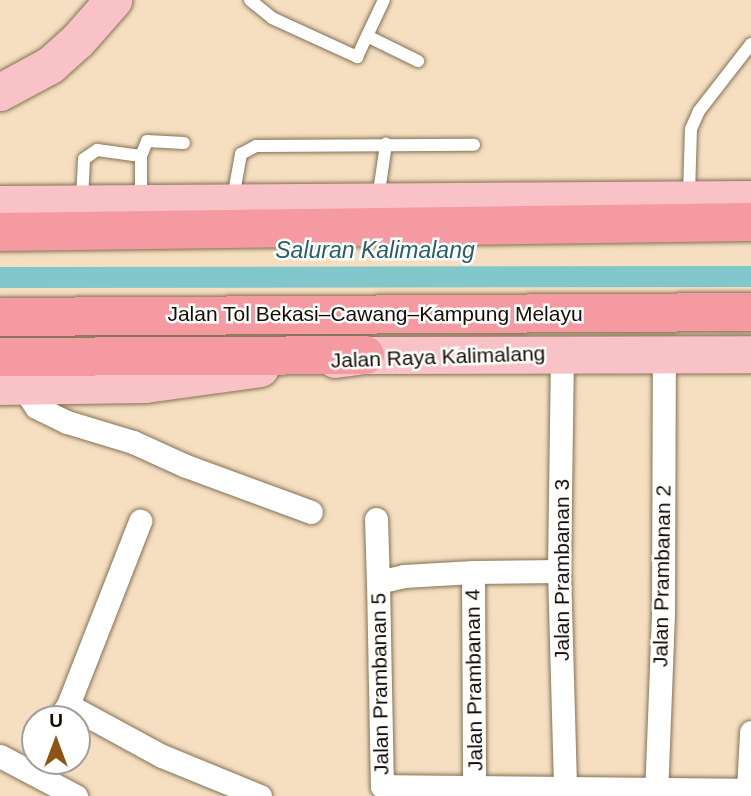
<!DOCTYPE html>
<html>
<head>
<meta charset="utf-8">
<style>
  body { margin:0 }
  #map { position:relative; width:751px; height:796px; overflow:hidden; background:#f5dfc0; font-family:Arial,sans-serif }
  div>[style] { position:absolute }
  .canal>* { height:21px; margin:-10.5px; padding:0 10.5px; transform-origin:10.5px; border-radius:10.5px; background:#81c7cc }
  .roads { filter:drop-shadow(0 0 2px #847155) drop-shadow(0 0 2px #847155) }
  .lane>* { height:12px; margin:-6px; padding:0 6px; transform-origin:6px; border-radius:6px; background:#fff }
  .street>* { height:23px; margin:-11.5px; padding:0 11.5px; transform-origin:11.5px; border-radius:11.5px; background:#fff }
  .primary>* { height:37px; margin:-18.5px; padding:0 18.5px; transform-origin:18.5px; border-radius:18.5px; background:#f9c2c6 }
  .highway>* { height:38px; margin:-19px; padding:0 19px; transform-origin:19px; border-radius:19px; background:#f59aa0 }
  span { translate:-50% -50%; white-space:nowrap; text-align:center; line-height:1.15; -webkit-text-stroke:5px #fff; paint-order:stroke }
  .street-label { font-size:21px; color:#150d04 }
  .water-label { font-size:23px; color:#266065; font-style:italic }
  .north { position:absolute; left:21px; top:705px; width:70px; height:70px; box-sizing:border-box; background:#fff; border:2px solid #a19e9b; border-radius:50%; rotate:0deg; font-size:19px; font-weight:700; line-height:28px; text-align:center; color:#150d04 }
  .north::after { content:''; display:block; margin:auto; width:24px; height:32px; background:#8f5411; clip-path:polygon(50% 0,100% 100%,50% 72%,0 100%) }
</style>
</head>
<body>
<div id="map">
  <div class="canal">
    <div style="left:0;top:277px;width:751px;rotate:-0.08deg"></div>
  </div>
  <div class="roads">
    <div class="lane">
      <div style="left:250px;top:0;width:28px;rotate:39deg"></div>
      <div style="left:272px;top:18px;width:94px;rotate:24.6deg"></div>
      <div style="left:357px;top:57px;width:63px;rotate:-64.7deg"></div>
      <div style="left:367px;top:36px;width:57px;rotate:26.1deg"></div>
      <div style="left:689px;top:195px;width:66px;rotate:-88.3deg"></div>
      <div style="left:691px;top:129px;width:20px;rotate:-66deg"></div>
      <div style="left:699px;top:111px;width:85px;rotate:-52.2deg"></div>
      <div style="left:233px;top:198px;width:45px;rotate:-79.7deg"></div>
      <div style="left:241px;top:154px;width:17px;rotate:-28deg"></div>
      <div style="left:256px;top:146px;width:218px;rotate:-0.3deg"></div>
      <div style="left:82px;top:199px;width:40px;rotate:-87.1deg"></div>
      <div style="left:84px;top:159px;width:16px;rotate:-35deg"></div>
      <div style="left:97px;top:150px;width:44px;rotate:7.8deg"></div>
      <div style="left:378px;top:199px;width:56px;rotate:-81.7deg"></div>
      <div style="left:141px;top:201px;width:45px;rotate:-90deg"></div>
      <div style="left:141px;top:156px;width:16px;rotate:-68deg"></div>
      <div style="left:147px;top:141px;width:37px;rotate:3deg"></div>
    </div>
    <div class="street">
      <div style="left:562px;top:353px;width:218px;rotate:90.8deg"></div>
      <div style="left:559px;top:571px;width:216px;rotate:88.4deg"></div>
      <div style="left:22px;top:386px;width:25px;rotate:56deg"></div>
      <div style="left:36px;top:407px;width:34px;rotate:26deg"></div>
      <div style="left:67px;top:422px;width:69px;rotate:16.9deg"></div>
      <div style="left:133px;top:442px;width:58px;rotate:24.4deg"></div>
      <div style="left:186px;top:466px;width:133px;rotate:20.2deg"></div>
      <div style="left:376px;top:519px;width:63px;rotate:88.2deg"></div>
      <div style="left:378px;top:582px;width:27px;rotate:-13deg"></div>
      <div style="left:404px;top:576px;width:69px;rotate:-3.3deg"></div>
      <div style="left:473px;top:572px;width:86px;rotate:-0.7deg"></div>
      <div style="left:473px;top:572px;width:217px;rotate:89.7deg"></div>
      <div style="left:378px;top:582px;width:204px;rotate:88.9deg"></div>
      <div style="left:382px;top:786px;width:369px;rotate:0.6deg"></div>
      <div style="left:68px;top:705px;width:107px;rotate:28.5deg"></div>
      <div style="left:162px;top:756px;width:106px;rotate:22.2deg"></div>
      <div style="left:58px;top:719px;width:17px;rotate:-54deg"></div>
      <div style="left:68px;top:705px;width:198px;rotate:-68.6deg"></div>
      <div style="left:0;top:756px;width:86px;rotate:27.8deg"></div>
      <div style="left:748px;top:790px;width:58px;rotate:-87deg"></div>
      <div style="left:656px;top:796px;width:183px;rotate:-87.8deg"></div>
      <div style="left:663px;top:613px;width:258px;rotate:-89.8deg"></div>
    </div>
    <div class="primary">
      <div style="left:0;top:92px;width:57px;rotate:-28.4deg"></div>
      <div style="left:50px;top:65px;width:36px;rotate:-42deg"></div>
      <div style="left:77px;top:41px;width:55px;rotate:-48.7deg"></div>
      <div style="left:0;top:204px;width:751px;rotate:-0.38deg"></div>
      <div style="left:335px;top:359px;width:30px;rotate:-8deg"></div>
      <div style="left:365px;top:355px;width:386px;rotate:-0.1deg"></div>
      <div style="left:0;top:386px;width:145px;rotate:-0.8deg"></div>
      <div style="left:145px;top:384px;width:116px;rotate:-7.9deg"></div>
    </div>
    <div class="highway">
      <div style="left:0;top:232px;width:751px;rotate:-0.76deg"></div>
      <div style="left:0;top:317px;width:751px;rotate:-0.38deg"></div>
      <div style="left:0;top:357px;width:365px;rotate:-0.3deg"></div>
    </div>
  </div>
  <div class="street-label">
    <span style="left:375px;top:314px">Jalan Tol Bekasi–Cawang–Kampung Melayu</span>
    <span style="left:438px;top:357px;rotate:-2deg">Jalan Raya Kalimalang</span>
    <span style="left:562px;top:570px;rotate:-90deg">Jalan Prambanan 3</span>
    <span style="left:662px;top:576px;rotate:-89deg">Jalan Prambanan 2</span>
    <span style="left:474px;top:680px;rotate:-91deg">Jalan Prambanan 4</span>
    <span style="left:380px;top:684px;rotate:-91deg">Jalan Prambanan 5</span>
  </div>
  <div class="water-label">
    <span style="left:375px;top:250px">Saluran Kalimalang</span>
  </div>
  <div class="north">U</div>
</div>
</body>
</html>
